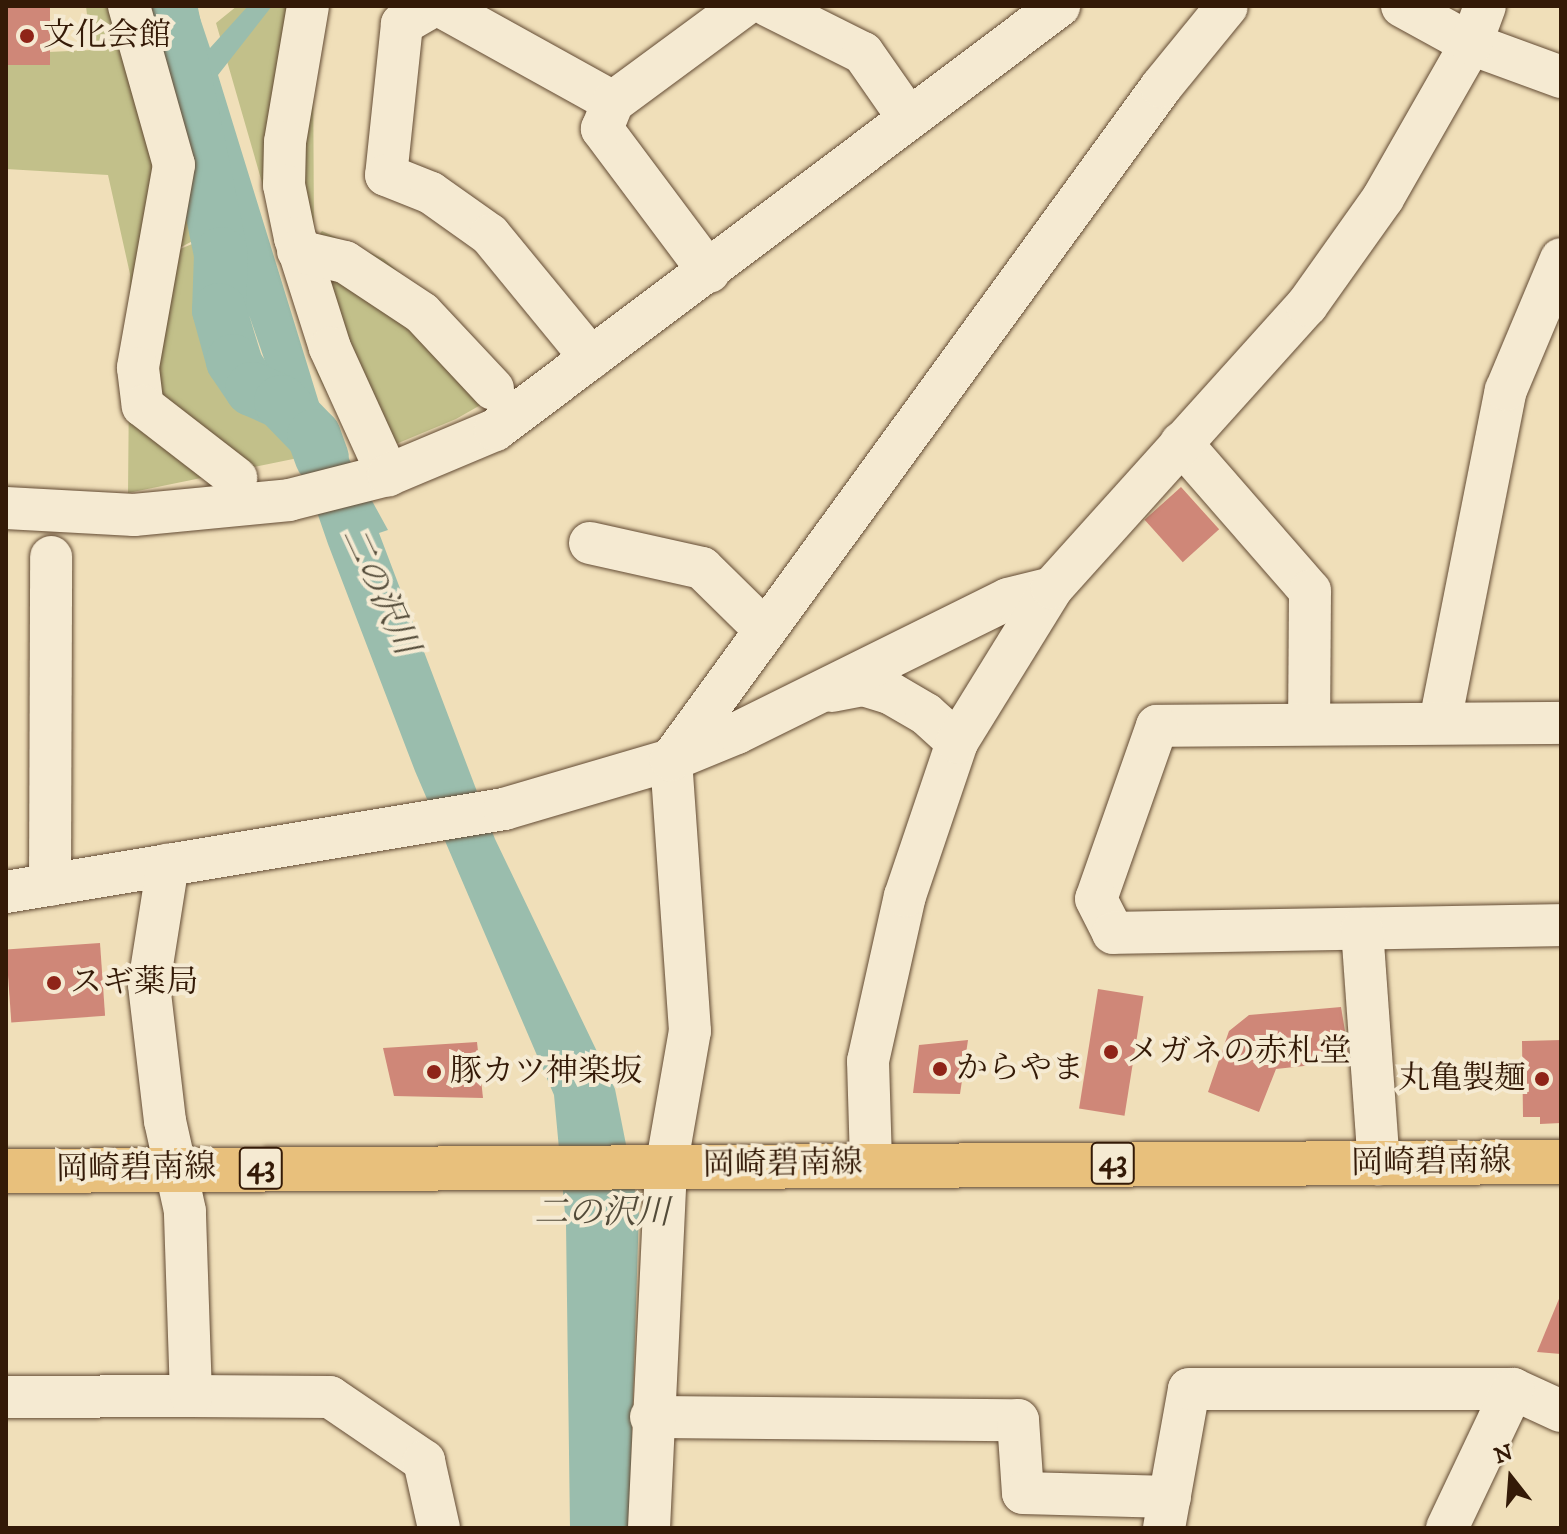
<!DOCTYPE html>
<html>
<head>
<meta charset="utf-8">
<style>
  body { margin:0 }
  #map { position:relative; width:1567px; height:1534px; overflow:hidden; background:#f0dfb9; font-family:"IM FELL DW Pica","Noto Serif JP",serif }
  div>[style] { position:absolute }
  .green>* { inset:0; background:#c2c08a }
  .water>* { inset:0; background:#9abdad }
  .river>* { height:54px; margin:-27px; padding:0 27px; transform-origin:27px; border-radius:27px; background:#9abdad }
  .building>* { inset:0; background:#cf8778; transform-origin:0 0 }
  .roads { filter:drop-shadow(0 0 2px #634b34) drop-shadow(0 0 2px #634b34) }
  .minor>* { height:42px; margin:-21px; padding:0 21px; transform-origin:21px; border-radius:21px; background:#f5ead2 }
  .major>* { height:44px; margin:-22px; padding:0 22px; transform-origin:22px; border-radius:22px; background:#e8c07c }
  .dots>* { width:22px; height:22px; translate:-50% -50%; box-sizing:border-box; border:4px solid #f5ead2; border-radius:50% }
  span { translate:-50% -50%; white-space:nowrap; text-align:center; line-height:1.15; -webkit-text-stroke:8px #f5ead2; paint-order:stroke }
  .shield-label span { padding:2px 6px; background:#f5ead2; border:2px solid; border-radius:6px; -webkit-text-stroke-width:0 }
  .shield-label { font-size:30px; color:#341a07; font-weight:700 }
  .poi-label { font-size:32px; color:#341a07 }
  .left { translate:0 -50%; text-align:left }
  .right { translate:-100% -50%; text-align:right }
  .street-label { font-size:32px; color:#341a07 }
  .water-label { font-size:34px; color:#534b39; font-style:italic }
  .frame { position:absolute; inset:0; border:8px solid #341a07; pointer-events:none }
  .north { position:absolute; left:1471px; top:1438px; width:80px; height:80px; -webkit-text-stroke:6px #f5ead2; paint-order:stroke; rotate:343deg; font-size:22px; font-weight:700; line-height:32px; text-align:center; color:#341a07 }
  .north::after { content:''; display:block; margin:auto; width:28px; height:36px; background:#341a07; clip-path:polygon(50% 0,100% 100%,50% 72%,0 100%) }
</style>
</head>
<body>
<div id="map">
  <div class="green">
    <div style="clip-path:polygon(86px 6px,144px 6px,204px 235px,168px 254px,197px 242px,209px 356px,298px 458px,128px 493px,130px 274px,108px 175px,6px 169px,6px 54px,91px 50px)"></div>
    <div style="clip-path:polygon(237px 6px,323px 6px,313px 51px,314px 241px,322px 231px,384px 259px,489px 354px,507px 390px,456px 419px,360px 459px,317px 373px,216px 23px)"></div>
  </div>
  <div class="water">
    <div style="clip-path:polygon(155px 6px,196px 6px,210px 48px,248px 6px,272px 6px,218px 75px,320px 406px,388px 530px,379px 533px,495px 839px,615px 1089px,639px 1210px,629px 1528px,570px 1528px,566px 1224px,554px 1095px,415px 771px,328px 544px,249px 315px,290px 448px,227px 381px,199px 200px,232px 264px,180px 115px)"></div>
  </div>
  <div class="river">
    <div style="left:170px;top:6px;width:253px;rotate:78.4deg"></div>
    <div style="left:221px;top:254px;width:56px;rotate:92deg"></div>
    <div style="left:219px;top:310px;width:53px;rotate:74.6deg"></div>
    <div style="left:233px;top:361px;width:34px;rotate:56deg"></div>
    <div style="left:252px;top:389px;width:32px;rotate:24deg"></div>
    <div style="left:281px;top:402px;width:47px;rotate:45.9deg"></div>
    <div style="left:314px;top:436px;width:23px;rotate:70deg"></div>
  </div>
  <div class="building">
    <div style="left:6px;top:6px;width:44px;height:59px"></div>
    <div style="left:1181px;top:487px;width:57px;height:49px;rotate:48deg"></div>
    <div style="left:100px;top:943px;width:73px;height:94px;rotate:86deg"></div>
    <div style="left:1098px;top:989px;width:46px;height:121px;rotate:9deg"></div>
    <div style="clip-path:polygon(1341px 1007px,1350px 1061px,1276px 1069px,1259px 1112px,1208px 1092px,1229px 1031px,1249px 1015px)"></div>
    <div style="clip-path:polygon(968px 1040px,960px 1094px,913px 1093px,919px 1045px)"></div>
    <div style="clip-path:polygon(1561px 1040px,1561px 1123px,1540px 1124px,1540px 1117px,1523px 1117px,1522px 1041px)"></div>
    <div style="clip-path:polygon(477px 1042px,483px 1098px,394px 1096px,383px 1048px)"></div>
    <div style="clip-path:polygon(1561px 1294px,1561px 1354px,1537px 1352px)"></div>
  </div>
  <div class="roads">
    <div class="minor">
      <div style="left:129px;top:6px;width:165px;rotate:74.2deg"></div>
      <div style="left:174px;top:165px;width:206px;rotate:100.1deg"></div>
      <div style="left:138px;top:368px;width:38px;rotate:83deg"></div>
      <div style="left:143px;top:406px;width:118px;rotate:37.7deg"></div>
      <div style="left:308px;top:6px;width:138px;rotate:99.6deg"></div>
      <div style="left:285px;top:142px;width:43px;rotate:91.3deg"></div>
      <div style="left:284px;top:185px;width:54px;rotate:78.3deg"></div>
      <div style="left:295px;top:238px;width:115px;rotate:72.3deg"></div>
      <div style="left:330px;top:348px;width:140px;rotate:65.5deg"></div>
      <div style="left:433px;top:6px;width:36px;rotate:150deg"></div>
      <div style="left:402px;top:24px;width:152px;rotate:96deg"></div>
      <div style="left:386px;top:175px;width:48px;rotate:21.8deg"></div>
      <div style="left:431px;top:193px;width:72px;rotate:35.4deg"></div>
      <div style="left:490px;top:235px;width:159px;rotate:50.6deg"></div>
      <div style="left:440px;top:6px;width:198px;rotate:29deg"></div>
      <div style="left:769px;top:6px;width:105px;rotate:26.6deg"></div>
      <div style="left:863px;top:53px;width:80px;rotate:55.1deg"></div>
      <div style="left:1402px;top:6px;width:79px;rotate:28.8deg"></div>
      <div style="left:1471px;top:44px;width:96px;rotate:20.1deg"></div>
      <div style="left:298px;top:251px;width:48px;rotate:13.2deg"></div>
      <div style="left:345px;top:262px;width:92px;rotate:33.5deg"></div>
      <div style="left:422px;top:313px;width:104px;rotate:46.9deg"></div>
      <div style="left:709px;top:272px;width:179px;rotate:-126.8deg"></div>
      <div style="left:602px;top:129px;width:29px;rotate:-68deg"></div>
      <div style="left:613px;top:102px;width:162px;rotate:-36.4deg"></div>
      <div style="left:1181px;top:443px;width:196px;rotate:48.9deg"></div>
      <div style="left:1310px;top:591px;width:131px;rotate:90.4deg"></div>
      <div style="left:6px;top:508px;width:128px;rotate:3.1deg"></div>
      <div style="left:134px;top:515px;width:156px;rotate:-5.5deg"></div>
      <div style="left:289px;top:500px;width:102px;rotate:-14.2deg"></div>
      <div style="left:388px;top:475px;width:116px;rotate:-22.8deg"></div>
      <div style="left:495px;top:430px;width:706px;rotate:-36.93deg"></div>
      <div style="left:590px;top:543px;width:115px;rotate:12.6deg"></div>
      <div style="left:702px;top:568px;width:87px;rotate:44.5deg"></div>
      <div style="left:832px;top:691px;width:32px;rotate:-11deg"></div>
      <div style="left:863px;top:685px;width:28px;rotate:17deg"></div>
      <div style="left:890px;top:693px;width:42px;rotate:30.3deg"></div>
      <div style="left:926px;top:714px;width:42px;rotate:42.1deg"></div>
      <div style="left:1440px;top:722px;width:338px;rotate:-78.8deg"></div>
      <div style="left:1506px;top:390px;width:142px;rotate:-67.2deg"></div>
      <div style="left:1561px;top:723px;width:404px;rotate:179.6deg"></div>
      <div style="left:1157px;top:726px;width:183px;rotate:109.4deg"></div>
      <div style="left:1096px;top:899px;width:38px;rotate:63deg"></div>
      <div style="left:1113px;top:933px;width:448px;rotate:-1deg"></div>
      <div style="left:50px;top:885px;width:328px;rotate:-89.8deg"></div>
      <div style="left:6px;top:892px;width:505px;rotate:-9.46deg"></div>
      <div style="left:504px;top:809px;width:174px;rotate:-16.4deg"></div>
      <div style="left:671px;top:760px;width:71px;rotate:-22.2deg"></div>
      <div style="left:737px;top:733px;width:302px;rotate:-26.3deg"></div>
      <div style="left:1008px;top:599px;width:45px;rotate:-14deg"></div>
      <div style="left:1362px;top:929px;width:236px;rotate:85.9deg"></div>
      <div style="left:871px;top:1162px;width:101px;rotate:-91.7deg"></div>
      <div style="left:868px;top:1061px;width:169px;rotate:-77.4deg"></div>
      <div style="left:905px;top:896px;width:163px;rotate:-71.3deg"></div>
      <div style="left:957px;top:742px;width:181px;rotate:-58.3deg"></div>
      <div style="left:1052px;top:588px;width:381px;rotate:-48deg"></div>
      <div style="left:1307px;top:305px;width:131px;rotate:-54.6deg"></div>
      <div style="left:1383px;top:198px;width:177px;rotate:-60.3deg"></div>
      <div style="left:1471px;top:44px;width:40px;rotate:-69.8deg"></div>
      <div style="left:191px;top:1396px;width:139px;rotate:0.4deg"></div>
      <div style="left:330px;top:1397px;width:114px;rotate:34.2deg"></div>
      <div style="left:424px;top:1461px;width:69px;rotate:77.4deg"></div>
      <div style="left:6px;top:1397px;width:185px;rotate:-0.3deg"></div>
      <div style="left:191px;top:1396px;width:185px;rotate:-91.9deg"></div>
      <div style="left:185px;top:1211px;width:92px;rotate:-102.5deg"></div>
      <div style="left:165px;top:1121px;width:138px;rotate:-96.7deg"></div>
      <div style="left:149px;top:984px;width:121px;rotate:-81deg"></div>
      <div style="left:651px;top:1417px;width:367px;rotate:0.5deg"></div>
      <div style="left:1018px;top:1420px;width:73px;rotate:86.1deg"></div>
      <div style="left:1023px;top:1493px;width:147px;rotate:1.6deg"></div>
      <div style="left:649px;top:1528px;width:360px;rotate:-87.3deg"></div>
      <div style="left:666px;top:1168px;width:139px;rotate:-80.1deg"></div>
      <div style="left:690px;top:1031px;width:272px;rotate:-94deg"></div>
      <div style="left:671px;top:760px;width:832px;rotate:-53.94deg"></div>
      <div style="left:1161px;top:87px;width:104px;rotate:-50.8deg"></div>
      <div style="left:1164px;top:1528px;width:141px;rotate:-79.8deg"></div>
      <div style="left:1189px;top:1389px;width:324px"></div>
      <div style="left:1513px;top:1389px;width:53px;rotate:24.6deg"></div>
      <div style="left:1447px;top:1528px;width:154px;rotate:-64.6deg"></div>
    </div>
    <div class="major">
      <div style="left:6px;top:1171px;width:1555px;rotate:-0.33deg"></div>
    </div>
  </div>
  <div class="dots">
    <div style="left:27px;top:36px;background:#8f2418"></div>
    <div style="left:54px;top:983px;background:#8f2418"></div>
    <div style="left:1111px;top:1052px;background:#8f2418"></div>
    <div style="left:940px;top:1069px;background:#8f2418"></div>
    <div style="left:434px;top:1072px;background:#8f2418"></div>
    <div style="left:1542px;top:1079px;background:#8f2418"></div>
  </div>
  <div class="shield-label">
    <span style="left:1113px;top:1163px">43</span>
    <span style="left:261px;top:1168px">43</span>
  </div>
  <div class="poi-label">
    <span class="left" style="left:43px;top:36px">文化会館</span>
    <span class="left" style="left:70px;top:983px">スギ薬局</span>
    <span class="left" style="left:1127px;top:1052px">メガネの赤札堂</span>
    <span class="left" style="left:956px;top:1069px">からやま</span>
    <span class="left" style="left:450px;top:1072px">豚カツ神楽坂</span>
    <span class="right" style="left:1526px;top:1079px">丸亀製麺</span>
  </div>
  <div class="street-label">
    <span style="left:1431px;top:1163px;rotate:-1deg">岡崎碧南線</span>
    <span style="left:783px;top:1165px;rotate:-1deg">岡崎碧南線</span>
    <span style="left:136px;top:1169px;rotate:-1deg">岡崎碧南線</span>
  </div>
  <div class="water-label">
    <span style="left:379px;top:591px;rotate:65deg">二の沢川</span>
    <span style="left:602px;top:1214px">二の沢川</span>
  </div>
  <div class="frame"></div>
  <div class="north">N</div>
</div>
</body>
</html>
